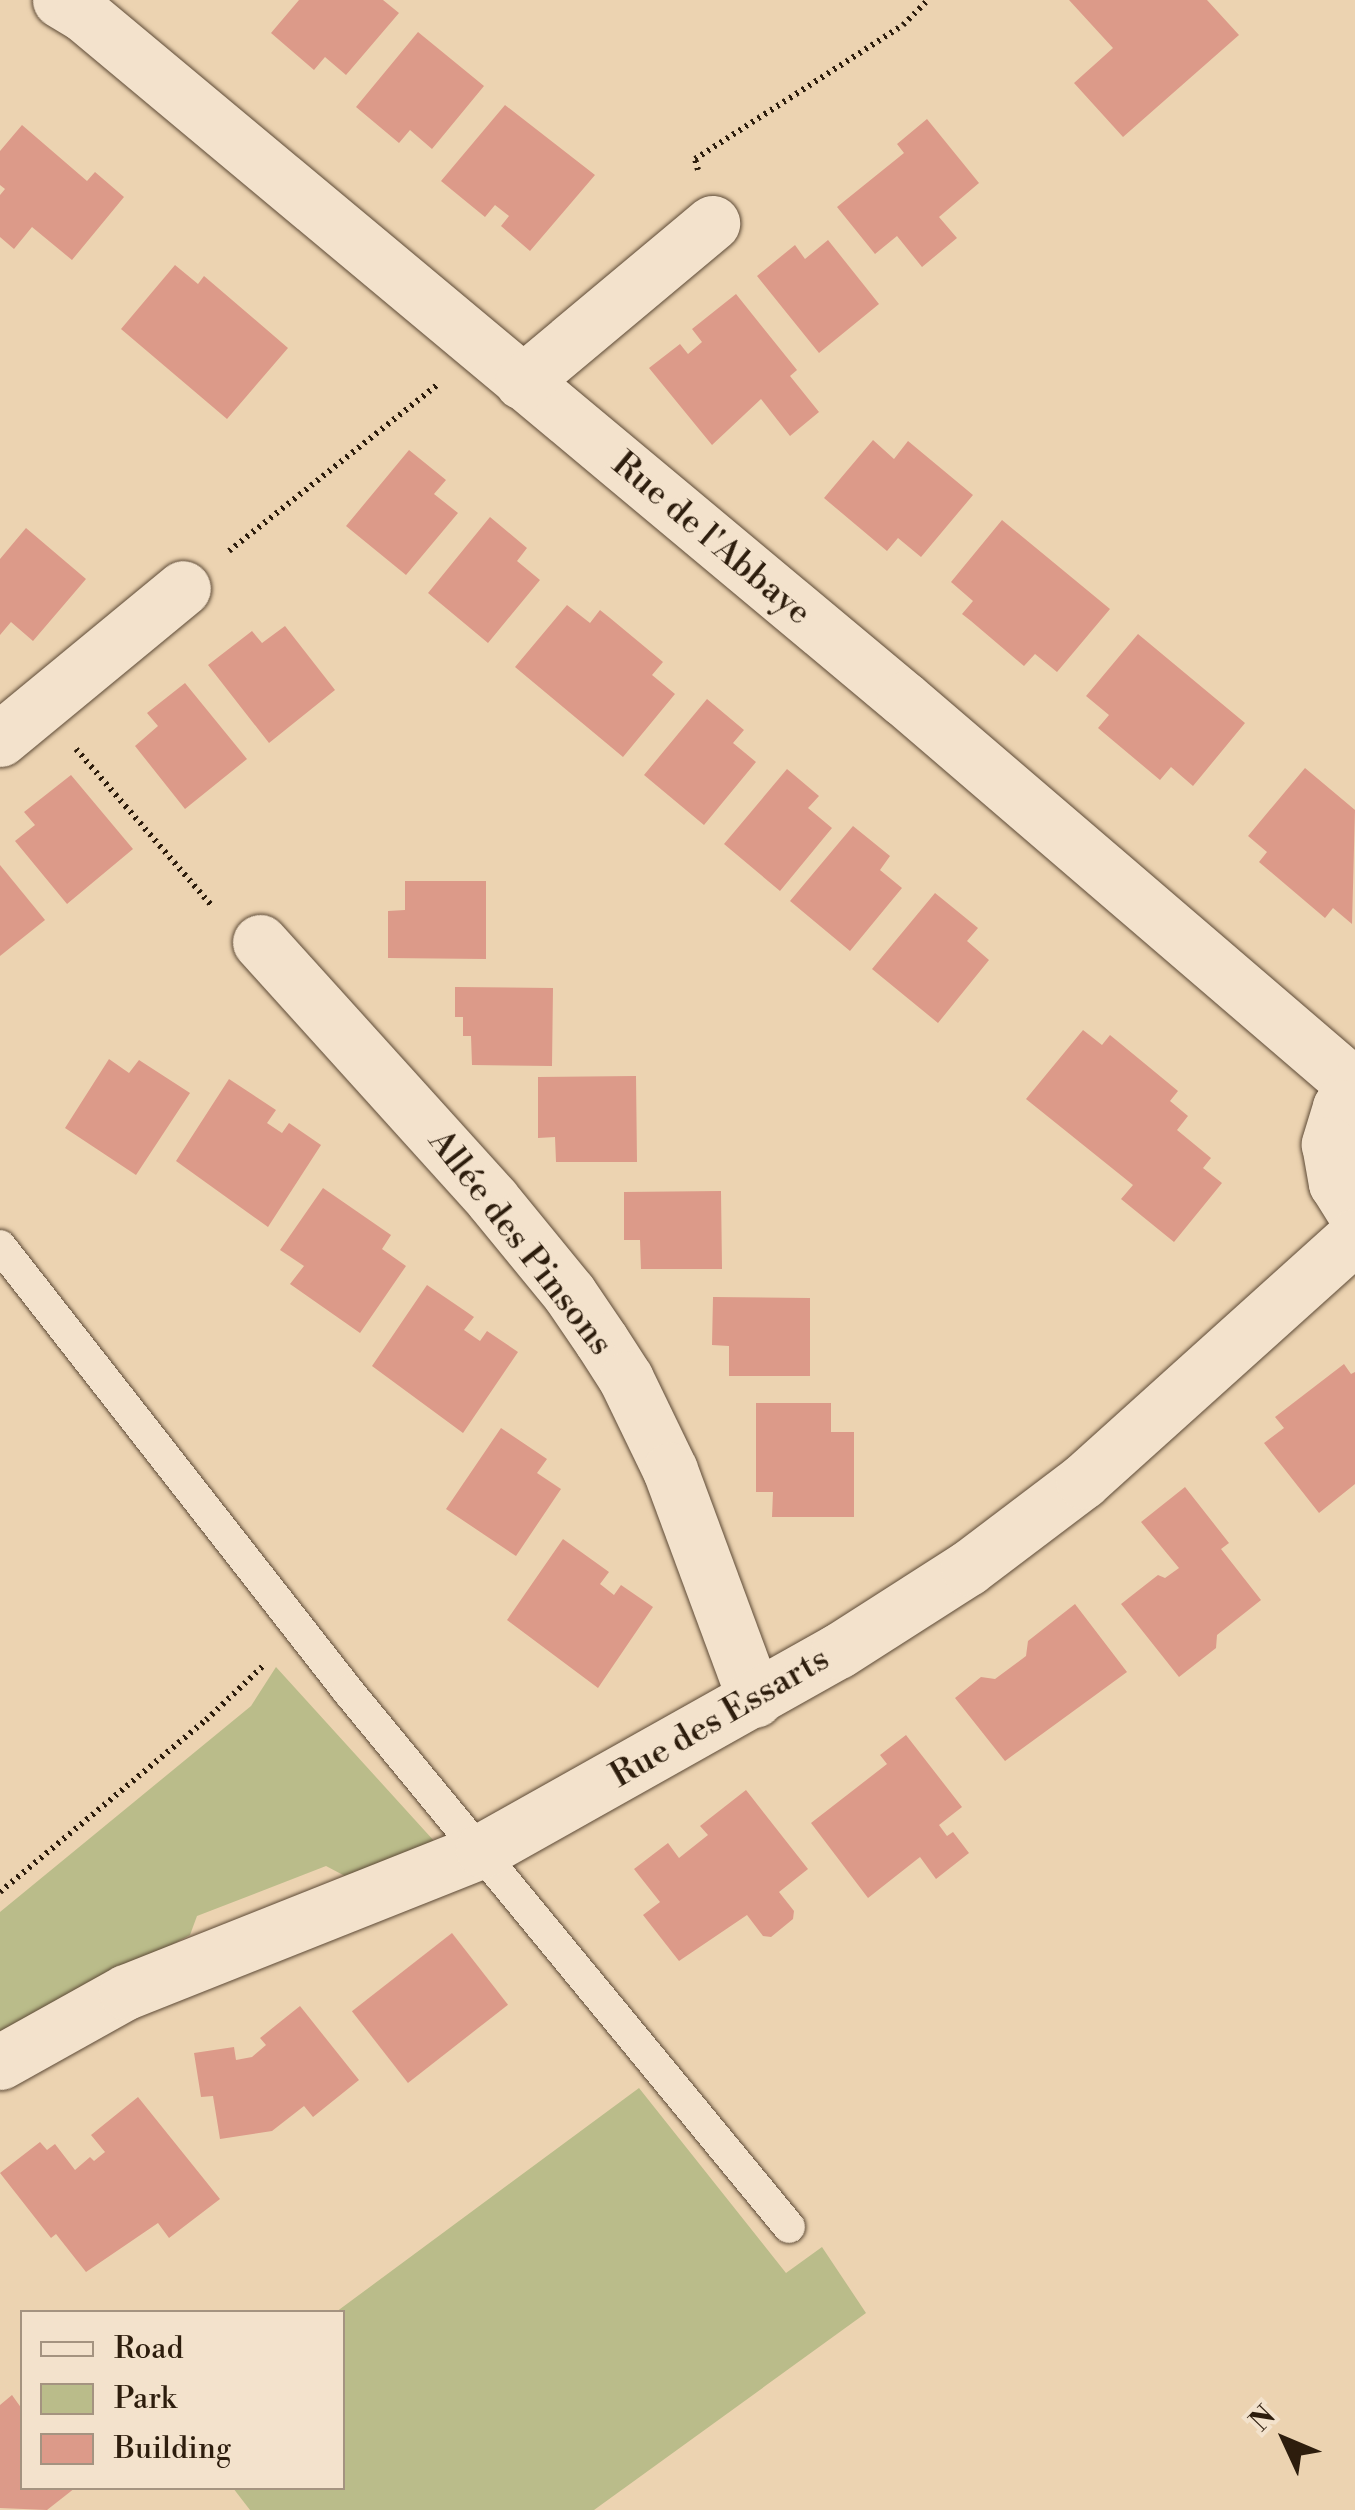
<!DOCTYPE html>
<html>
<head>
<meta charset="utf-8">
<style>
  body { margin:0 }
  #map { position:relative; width:1355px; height:2510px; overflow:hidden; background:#ecd3b1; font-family:"Libre Bodoni",serif }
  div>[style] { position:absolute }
  .green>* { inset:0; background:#babc8a }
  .building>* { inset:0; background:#dc9a89; transform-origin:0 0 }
  .path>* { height:6px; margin-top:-3px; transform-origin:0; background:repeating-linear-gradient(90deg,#2d1d0d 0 2.5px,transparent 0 7.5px) }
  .roads { filter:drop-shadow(0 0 2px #5d4a36) drop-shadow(0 0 2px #5d4a36) }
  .lane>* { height:32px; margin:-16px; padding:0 16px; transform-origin:16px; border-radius:16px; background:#f3e2cc }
  .street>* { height:55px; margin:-27.5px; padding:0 27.5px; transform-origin:27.5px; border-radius:27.5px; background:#f3e2cc }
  span { translate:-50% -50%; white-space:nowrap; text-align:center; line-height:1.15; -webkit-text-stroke:9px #f3e2cc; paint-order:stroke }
  .street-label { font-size:35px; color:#2d1d0d }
  .legend { position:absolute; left:20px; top:2310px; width:325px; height:180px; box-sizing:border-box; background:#f3e2cc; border:2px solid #a49380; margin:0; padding:12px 18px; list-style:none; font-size:30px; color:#2d1d0d }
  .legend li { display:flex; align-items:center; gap:20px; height:50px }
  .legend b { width:50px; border:2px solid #a49380 }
  .north { position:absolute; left:1235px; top:2390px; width:100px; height:100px; -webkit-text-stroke:8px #f3e2cc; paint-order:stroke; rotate:314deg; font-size:28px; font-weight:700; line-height:40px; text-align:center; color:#2d1d0d }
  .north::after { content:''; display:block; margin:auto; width:35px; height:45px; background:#2d1d0d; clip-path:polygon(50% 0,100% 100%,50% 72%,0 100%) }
</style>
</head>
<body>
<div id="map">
  <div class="green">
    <div style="clip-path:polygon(276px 1667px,435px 1842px,345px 1876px,326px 1866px,197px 1916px,190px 1935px,0 2036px,0 1912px,251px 1706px)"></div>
    <div style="clip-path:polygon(639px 2088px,786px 2273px,822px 2247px,866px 2313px,594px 2510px,250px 2510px,233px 2488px,342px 2488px,342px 2312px,336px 2312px)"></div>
  </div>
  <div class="building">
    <div style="clip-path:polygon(299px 0,383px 0,399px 13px,346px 75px,325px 57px,314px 70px,271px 33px)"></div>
    <div style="clip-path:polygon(1069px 0,1207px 0,1239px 35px,1123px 137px,1074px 83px,1113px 48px)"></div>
    <div style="clip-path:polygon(418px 32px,484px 86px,432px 149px,410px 130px,399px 143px,356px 107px)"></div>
    <div style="clip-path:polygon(505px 105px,595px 175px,530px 251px,501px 226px,509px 216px,495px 205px,485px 217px,441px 181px)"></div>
    <div style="clip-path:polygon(927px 119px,979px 183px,939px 217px,957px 238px,922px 267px,897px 236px,875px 254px,837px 207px,904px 153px,897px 144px)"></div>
    <div style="clip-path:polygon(22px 125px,87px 181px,95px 172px,124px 197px,72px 260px,32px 227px,14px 249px,0 237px,0 195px,5px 189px,0 185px,0 151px)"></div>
    <div style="clip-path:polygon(828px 240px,879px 304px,819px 353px,757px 276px,795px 245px,805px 259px)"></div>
    <div style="clip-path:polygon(175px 265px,198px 284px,204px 276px,288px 348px,227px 419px,121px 329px)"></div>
    <div style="clip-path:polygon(736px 294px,797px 370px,790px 376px,819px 412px,790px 436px,761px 399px,712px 445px,649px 368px,680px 344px,688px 354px,702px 342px,692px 329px)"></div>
    <div style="clip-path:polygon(873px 440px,894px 459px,908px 441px,973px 495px,921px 557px,898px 538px,887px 551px,824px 498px)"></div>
    <div style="clip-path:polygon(409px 450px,446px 480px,434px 494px,458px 513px,406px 575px,346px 526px)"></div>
    <div style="clip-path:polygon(490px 517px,527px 548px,517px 561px,540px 580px,488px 643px,428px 593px)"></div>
    <div style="clip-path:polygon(1002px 520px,1110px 609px,1057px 672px,1035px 654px,1024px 666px,971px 621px,962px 614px,973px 601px,951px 582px)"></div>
    <div style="clip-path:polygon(26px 528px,86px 579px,33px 641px,11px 622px,0 635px,0 559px)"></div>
    <div style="clip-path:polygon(567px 605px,590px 623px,600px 610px,610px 618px,663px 662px,652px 675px,675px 694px,623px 757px,515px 667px)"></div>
    <div style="clip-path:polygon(285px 626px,335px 690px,269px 743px,208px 665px,252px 631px,262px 643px)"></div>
    <div style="clip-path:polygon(1138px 634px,1245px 723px,1193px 786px,1171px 767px,1160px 780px,1098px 728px,1109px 715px,1086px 696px)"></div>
    <div style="clip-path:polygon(185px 683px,247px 759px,185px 809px,135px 746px,158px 726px,147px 713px)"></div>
    <div style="clip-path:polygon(707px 699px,744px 730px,733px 743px,756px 762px,704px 825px,644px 775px)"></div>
    <div style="clip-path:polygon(1305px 768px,1355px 810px,1352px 924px,1333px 908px,1325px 918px,1259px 862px,1267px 852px,1248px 836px)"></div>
    <div style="clip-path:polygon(787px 769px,819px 796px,808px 808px,832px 828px,780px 891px,724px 844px)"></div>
    <div style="clip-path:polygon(71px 775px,133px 849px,67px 904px,15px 841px,35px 825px,24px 812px)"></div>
    <div style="clip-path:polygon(853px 826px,890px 856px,880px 870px,902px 888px,850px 951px,790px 901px)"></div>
    <div style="clip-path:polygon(0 865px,45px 920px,0 956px)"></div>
    <div style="clip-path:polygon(405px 881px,486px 881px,486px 959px,388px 958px,388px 911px,405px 910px)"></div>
    <div style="clip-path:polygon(935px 893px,978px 928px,967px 941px,989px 960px,938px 1023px,872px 969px)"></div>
    <div style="clip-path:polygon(455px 987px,553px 988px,552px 1066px,472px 1065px,471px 1036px,463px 1036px,463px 1017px,455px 1017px)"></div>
    <div style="clip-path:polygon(1083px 1030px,1102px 1045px,1110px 1035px,1178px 1091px,1170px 1101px,1188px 1116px,1177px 1130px,1211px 1158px,1203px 1168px,1222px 1183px,1174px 1242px,1121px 1199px,1133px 1185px,1026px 1099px)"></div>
    <div style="clip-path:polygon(109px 1059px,129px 1073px,139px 1060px,190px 1093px,136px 1175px,65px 1128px)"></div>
    <div style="clip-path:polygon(636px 1076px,637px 1162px,556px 1162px,555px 1137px,538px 1138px,538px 1077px)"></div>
    <div style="clip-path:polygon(229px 1079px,276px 1110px,267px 1123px,282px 1133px,289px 1123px,321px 1145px,268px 1227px,176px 1161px)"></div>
    <div style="clip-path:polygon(323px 1188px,391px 1235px,382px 1249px,406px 1266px,360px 1333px,290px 1284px,304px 1266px,280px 1250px)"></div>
    <div style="clip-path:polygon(721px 1191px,722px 1269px,641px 1269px,640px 1240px,624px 1240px,624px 1192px)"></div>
    <div style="clip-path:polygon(427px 1285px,474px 1317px,464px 1330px,480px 1341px,487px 1331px,518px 1352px,463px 1433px,372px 1366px)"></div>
    <div style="clip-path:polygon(713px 1297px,810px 1298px,810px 1376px,729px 1376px,729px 1346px,712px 1345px)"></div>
    <div style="clip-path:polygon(1344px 1364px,1351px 1374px,1355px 1372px,1355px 1484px,1319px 1513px,1264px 1443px,1284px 1428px,1275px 1417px)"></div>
    <div style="clip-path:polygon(756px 1403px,831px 1403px,831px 1432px,854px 1432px,854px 1517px,772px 1517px,773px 1492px,756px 1492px)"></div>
    <div style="clip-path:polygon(501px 1428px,547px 1459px,537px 1473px,561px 1489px,516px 1556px,446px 1509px)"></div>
    <div style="clip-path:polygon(1185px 1487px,1229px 1543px,1221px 1549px,1261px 1600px,1217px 1635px,1216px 1648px,1179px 1677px,1121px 1604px,1158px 1575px,1165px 1578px,1179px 1568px,1141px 1522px)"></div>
    <div style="clip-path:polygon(563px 1539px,609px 1572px,600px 1584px,614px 1595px,621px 1585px,653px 1607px,598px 1688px,507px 1620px)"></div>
    <div style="clip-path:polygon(1075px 1604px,1127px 1672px,1005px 1761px,955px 1698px,981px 1677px,995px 1679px,1026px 1656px,1028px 1641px)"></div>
    <div style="clip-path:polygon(906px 1735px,962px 1807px,939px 1825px,947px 1836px,953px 1832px,969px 1853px,936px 1879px,920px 1857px,868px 1898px,811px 1823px,887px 1764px,880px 1755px)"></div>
    <div style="clip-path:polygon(746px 1790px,808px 1869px,779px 1892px,794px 1911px,793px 1919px,771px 1937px,763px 1936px,747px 1915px,679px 1961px,643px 1915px,660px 1902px,634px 1869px,668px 1843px,679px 1858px,708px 1835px,700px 1826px)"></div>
    <div style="left:452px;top:1933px;width:91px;height:127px;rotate:52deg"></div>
    <div style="clip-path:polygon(300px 2006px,359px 2080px,313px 2117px,304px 2106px,272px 2131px,220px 2139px,213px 2096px,201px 2097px,194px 2053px,234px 2047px,236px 2060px,252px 2057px,266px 2045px,260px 2038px)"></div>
    <div style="clip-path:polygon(138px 2097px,220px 2199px,169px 2238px,158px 2223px,86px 2272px,56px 2234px,51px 2238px,0 2173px,40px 2142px,47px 2150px,55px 2144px,75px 2170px,90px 2157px,94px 2161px,105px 2152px,91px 2135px)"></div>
    <div style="clip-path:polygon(12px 2395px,22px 2409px,22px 2488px,75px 2488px,47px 2510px,0 2508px,0 2405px)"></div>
  </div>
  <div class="path">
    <div style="left:698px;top:170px;width:11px;rotate:-105deg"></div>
    <div style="left:695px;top:159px;width:247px;rotate:-32.8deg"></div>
    <div style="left:903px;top:25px;width:35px;rotate:-45deg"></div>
    <div style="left:229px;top:551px;width:268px;rotate:-38.6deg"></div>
    <div style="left:76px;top:749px;width:208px;rotate:49.1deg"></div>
    <div style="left:0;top:1892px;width:268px;rotate:-39.9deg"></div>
    <div style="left:206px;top:1720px;width:80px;rotate:-43.5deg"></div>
  </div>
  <div class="roads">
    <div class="lane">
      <div style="left:0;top:1246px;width:565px;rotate:51.97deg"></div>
      <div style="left:348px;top:1691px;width:694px;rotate:50.55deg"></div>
    </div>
    <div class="street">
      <div style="left:60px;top:0;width:26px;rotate:31deg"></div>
      <div style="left:82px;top:13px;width:1071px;rotate:39.85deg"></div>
      <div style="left:904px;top:699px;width:594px;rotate:40.63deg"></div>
      <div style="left:522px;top:382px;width:248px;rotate:-39.9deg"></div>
      <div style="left:0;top:739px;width:237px;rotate:-39.5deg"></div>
      <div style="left:260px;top:942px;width:346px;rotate:47.9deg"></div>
      <div style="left:492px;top:1199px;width:122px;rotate:50.7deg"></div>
      <div style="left:569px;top:1293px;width:57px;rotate:55.8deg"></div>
      <div style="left:601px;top:1340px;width:46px;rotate:57.3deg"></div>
      <div style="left:626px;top:1379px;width:101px;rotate:64.2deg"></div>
      <div style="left:670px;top:1470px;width:245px;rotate:69.7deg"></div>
      <div style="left:1355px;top:1087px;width:25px;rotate:127deg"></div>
      <div style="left:1340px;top:1107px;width:39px;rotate:107deg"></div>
      <div style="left:1329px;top:1144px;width:40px;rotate:80deg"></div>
      <div style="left:1336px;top:1183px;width:36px;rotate:58deg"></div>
      <div style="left:0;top:2062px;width:144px;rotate:-29.1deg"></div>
      <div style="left:126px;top:1992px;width:384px;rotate:-21.7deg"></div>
      <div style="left:483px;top:1850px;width:407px;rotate:-29.3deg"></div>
      <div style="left:838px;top:1651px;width:154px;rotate:-32.6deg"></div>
      <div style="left:968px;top:1568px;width:144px;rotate:-37.1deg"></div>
      <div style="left:1083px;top:1481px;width:366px;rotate:-42deg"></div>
    </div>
  </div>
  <div class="street-label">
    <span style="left:711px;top:539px;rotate:40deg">Rue de l'Abbaye</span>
    <span style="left:520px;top:1243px;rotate:52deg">Allée des Pinsons</span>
    <span style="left:720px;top:1718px;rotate:-30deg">Rue des Essarts</span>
  </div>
  <ul class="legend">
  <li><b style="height:12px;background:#f3e2cc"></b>Road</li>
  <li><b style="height:28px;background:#babc8a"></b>Park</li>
  <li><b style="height:28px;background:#dc9a89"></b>Building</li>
  </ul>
  <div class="north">N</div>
</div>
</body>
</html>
